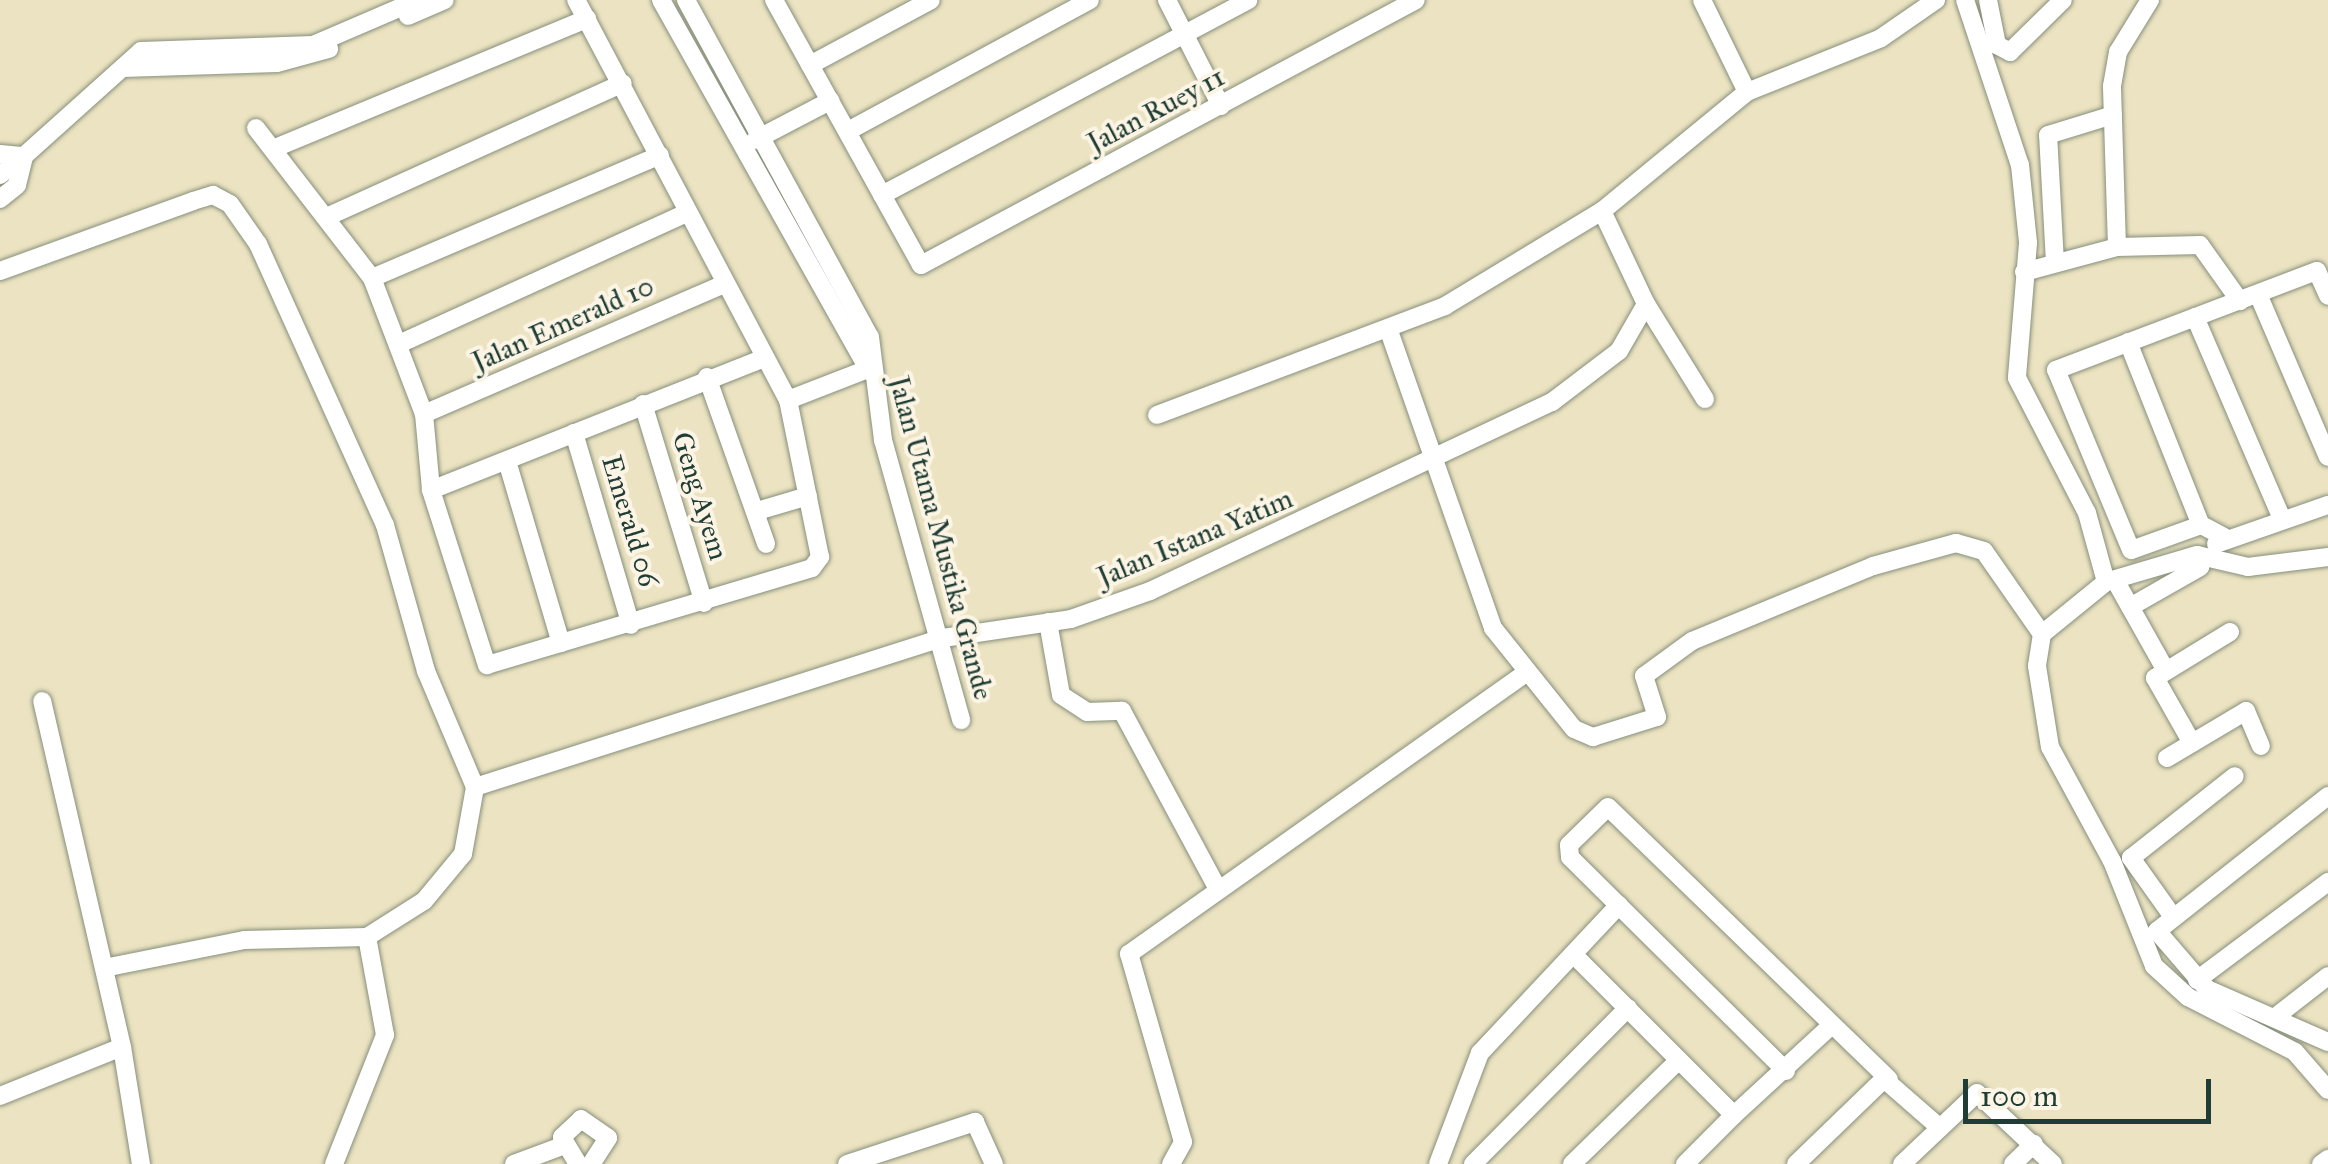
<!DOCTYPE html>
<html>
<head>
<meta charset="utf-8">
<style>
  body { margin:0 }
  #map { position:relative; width:2328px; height:1164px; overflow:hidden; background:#ece3c2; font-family:"IM FELL Great Primer",serif }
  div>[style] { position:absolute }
  .roads { filter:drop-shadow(0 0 2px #86907b) drop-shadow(0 0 2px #86907b) }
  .street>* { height:18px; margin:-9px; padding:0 9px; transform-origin:9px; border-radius:9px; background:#fff }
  span { translate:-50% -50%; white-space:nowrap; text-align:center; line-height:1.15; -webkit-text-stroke:8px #fcf5e5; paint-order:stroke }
  .street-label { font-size:28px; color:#1f3d34 }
  .scale { position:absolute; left:1963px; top:1079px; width:248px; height:45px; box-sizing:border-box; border:5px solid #1f3d34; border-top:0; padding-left:12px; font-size:30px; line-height:35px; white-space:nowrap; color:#1f3d34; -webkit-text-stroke:8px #fcf5e5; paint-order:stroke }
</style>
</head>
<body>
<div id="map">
  <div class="roads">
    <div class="street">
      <div style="left:661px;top:0;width:423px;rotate:60.7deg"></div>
      <div style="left:686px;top:0;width:384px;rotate:61.4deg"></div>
      <div style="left:870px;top:337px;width:104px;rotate:82.8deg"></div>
      <div style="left:883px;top:440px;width:291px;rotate:74.4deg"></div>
      <div style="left:774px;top:0;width:303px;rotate:61deg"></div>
      <div style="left:921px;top:265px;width:561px;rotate:-28.16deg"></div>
      <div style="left:1167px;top:0;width:119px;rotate:63deg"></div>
      <div style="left:1702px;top:0;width:102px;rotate:63.9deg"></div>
      <div style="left:1965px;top:0;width:174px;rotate:71.6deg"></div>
      <div style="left:2020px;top:165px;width:78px;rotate:84.1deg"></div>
      <div style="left:2028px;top:243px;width:135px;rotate:94.7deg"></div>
      <div style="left:2017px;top:378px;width:152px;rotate:62.6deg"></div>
      <div style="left:2087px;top:513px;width:72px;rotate:74.6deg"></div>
      <div style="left:1988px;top:0;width:46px;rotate:78.7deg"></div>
      <div style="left:1997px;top:45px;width:15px;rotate:28deg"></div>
      <div style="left:2010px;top:52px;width:74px;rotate:-44.5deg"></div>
      <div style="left:408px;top:16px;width:40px;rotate:-23.4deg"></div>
      <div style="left:810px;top:65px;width:137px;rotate:-28.2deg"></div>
      <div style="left:123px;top:68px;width:154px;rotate:-1.9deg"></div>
      <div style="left:277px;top:63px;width:54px;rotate:-15.1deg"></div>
      <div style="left:256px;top:128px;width:190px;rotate:52.3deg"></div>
      <div style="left:372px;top:278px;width:146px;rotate:69.1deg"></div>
      <div style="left:424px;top:414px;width:76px;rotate:84.7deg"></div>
      <div style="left:431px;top:490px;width:184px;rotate:72.3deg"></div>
      <div style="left:487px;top:665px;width:339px;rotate:-16.6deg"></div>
      <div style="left:812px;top:568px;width:14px;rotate:-54deg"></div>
      <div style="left:820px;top:557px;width:160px;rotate:-101.5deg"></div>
      <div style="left:788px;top:400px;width:453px;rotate:-117.9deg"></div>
      <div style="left:848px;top:131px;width:275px;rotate:-28.4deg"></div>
      <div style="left:755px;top:140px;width:85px;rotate:-27.5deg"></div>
      <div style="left:275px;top:148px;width:338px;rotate:-22.5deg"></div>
      <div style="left:0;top:154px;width:24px;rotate:5deg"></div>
      <div style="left:24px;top:156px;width:157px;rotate:-41.9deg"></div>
      <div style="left:141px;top:51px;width:172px;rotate:-2deg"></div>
      <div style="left:313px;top:45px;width:114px;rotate:-23.2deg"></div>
      <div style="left:0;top:175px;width:31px;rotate:-38deg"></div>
      <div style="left:882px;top:195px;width:415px;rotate:-28deg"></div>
      <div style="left:0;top:199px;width:22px;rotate:-39deg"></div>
      <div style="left:17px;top:185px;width:30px;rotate:-76deg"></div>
      <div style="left:331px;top:215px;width:320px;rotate:-24.3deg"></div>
      <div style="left:2117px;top:247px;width:83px;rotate:-1.4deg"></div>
      <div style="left:2200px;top:245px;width:69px;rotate:54.5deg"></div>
      <div style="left:2055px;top:263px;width:128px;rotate:-93.1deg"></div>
      <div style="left:2048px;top:135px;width:68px;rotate:-17.1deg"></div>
      <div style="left:0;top:271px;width:205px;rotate:-19.9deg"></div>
      <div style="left:193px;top:201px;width:21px;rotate:-17deg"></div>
      <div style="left:213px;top:195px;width:19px;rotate:28deg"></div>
      <div style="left:230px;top:204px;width:49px;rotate:55deg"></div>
      <div style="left:258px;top:244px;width:308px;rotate:65.7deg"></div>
      <div style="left:385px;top:525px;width:152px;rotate:74.3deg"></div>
      <div style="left:426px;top:671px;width:126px;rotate:67.1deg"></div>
      <div style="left:2024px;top:272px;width:96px;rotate:-15deg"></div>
      <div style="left:2117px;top:247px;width:161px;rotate:-91.8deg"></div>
      <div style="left:2112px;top:86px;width:35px;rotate:-80deg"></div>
      <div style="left:2118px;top:52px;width:61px;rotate:-58.4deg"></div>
      <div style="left:372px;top:278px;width:313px;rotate:-23.1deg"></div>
      <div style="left:2258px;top:294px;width:177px;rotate:66.8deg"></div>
      <div style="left:1646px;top:304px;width:112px;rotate:58.2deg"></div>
      <div style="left:2195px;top:317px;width:220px;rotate:66.7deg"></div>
      <div style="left:1389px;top:331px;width:315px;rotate:70.7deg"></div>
      <div style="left:1493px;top:628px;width:129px;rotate:51.3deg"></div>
      <div style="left:1574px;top:729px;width:21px;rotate:23deg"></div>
      <div style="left:1593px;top:737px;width:67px;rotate:-17.4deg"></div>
      <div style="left:1657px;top:717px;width:43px;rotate:-107.6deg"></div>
      <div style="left:1644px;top:676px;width:59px;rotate:-36.1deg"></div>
      <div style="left:1692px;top:641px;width:196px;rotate:-22.5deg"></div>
      <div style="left:1873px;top:566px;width:86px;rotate:-15.5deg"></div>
      <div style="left:1956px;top:543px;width:29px;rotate:16deg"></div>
      <div style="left:1984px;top:551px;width:101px;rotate:55.1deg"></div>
      <div style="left:2128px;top:342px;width:197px;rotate:68.3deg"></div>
      <div style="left:399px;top:344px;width:316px;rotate:-24.5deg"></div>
      <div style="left:707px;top:377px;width:177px;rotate:70.5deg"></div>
      <div style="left:788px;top:400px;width:86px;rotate:-21.2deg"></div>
      <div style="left:643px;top:404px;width:208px;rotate:73deg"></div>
      <div style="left:424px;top:414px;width:327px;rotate:-23.4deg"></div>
      <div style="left:1157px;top:415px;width:308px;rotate:-20.7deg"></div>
      <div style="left:1445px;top:306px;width:184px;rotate:-31.2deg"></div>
      <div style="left:574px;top:433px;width:200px;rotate:73.5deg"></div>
      <div style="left:507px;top:461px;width:190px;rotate:73.5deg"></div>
      <div style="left:431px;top:490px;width:356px;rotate:-21.6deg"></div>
      <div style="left:757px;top:511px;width:53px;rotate:-16.4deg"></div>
      <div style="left:2224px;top:537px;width:26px;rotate:-152deg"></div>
      <div style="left:2201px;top:525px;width:74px;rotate:160.3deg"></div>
      <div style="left:2131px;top:550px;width:195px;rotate:-112.6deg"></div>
      <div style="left:2056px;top:370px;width:279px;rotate:-20.8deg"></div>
      <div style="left:2317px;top:271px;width:27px;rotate:66deg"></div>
      <div style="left:2216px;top:544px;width:119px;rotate:-19.2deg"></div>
      <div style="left:2328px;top:557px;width:81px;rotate:172.9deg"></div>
      <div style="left:2248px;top:567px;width:52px;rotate:-166.8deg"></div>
      <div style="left:2197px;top:555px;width:95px;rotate:163.5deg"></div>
      <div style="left:2106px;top:582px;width:82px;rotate:140.9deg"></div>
      <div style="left:2042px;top:634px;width:32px;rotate:99deg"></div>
      <div style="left:2037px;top:666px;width:82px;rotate:80.9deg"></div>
      <div style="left:2050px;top:747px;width:130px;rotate:61.5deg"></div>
      <div style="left:2112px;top:861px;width:113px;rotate:68.2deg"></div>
      <div style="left:2154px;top:966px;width:46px;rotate:42.4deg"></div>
      <div style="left:2188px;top:997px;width:120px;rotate:27.2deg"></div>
      <div style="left:2295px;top:1052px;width:50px;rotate:49deg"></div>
      <div style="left:2115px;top:580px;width:104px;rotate:60.7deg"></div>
      <div style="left:2130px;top:607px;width:81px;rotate:-29.7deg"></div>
      <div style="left:1048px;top:622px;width:74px;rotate:79.9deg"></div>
      <div style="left:1061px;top:695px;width:31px;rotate:33deg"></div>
      <div style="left:1087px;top:712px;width:35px;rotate:-2deg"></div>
      <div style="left:1122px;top:711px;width:202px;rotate:61.7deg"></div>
      <div style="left:2192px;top:743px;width:75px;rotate:-119.6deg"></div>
      <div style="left:2155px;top:678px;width:88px;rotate:-31.5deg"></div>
      <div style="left:2167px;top:758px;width:92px;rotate:-30.7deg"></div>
      <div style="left:2246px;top:711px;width:38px;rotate:67deg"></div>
      <div style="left:2328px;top:796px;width:218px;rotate:141.7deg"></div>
      <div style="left:2157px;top:931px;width:77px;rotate:49.2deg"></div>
      <div style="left:2207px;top:989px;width:132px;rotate:23.7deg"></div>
      <div style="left:2171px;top:914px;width:69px;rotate:-125.5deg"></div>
      <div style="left:2131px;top:858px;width:132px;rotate:-38.3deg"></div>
      <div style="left:1574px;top:955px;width:226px;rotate:45deg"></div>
      <div style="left:1734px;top:1115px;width:133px;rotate:-42.6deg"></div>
      <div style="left:109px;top:967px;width:138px;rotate:-11.3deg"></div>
      <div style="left:244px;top:940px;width:123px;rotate:-1.4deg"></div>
      <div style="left:2197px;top:980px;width:164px;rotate:-36.8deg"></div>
      <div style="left:2274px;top:1018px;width:68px;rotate:-37.9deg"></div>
      <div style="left:122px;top:1047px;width:119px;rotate:80.8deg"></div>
      <div style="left:1786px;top:1071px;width:304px;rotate:-135.3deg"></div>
      <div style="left:1570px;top:857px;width:12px;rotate:-95deg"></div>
      <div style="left:1569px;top:845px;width:54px;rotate:-44.3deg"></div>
      <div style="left:1608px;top:807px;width:391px;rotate:44.1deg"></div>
      <div style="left:0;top:1096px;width:131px;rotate:-21.9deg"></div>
      <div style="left:122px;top:1047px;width:355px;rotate:-103deg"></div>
      <div style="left:334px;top:1164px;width:139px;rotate:-68.4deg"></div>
      <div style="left:385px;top:1035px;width:100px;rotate:-100.4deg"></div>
      <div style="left:367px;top:937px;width:67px;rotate:-32.3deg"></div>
      <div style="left:424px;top:901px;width:61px;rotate:-50.3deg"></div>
      <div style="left:463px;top:854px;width:68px;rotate:-79.8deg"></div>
      <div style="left:475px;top:787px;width:491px;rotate:-17.7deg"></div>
      <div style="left:943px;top:638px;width:129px;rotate:-8.4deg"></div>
      <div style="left:1071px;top:619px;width:84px;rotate:-19.5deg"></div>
      <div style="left:1150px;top:591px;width:444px;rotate:-25.2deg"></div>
      <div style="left:1552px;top:402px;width:84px;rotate:-37.3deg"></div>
      <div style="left:1619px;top:351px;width:54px;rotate:-60.1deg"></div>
      <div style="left:1646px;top:304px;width:103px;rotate:-115.3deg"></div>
      <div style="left:1602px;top:211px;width:188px;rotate:-39.4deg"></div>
      <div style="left:1747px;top:92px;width:144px;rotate:-21.9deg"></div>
      <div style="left:1881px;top:38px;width:67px;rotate:-34.6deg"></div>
      <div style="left:514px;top:1164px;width:51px;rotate:-20.6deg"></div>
      <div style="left:578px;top:1164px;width:31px;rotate:-121deg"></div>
      <div style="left:562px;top:1137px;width:26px;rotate:-43deg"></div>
      <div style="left:581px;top:1119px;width:33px;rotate:35deg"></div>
      <div style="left:608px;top:1138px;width:31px;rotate:123deg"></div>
      <div style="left:847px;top:1164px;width:135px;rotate:-18.2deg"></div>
      <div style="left:975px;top:1122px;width:46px;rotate:65.7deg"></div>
      <div style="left:1171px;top:1164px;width:25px;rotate:-61deg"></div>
      <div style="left:1183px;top:1142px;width:196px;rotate:-106deg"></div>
      <div style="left:1129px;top:954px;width:483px;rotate:-35.3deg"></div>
      <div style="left:1438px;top:1164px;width:119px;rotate:-69.3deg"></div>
      <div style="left:1480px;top:1053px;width:203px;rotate:-46.8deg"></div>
      <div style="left:1473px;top:1164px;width:220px;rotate:-45.2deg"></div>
      <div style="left:1572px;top:1164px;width:149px;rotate:-44.2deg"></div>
      <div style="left:1685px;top:1164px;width:69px;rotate:-45deg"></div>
      <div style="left:1796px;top:1164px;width:122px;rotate:-44deg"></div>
      <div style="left:1884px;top:1079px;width:73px;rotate:41.1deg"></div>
      <div style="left:1902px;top:1164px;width:103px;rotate:-43.4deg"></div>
      <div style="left:1977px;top:1093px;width:104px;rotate:43.1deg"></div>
      <div style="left:2013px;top:1164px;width:29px;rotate:-44deg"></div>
      <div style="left:2321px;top:1164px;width:9px;rotate:-36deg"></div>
    </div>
  </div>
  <div class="street-label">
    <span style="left:1156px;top:110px;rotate:-28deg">Jalan Ruey 11</span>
    <span style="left:563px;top:324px;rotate:-24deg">Jalan Emerald 10</span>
    <span style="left:700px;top:496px;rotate:73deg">Geng Ayem</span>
    <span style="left:630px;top:521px;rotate:73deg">Emerald 06</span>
    <span style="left:941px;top:538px;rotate:75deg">Jalan Utama Mustika Grande</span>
    <span style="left:1195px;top:538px;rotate:-23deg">Jalan Istana Yatim</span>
  </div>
  <div class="scale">100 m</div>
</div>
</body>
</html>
